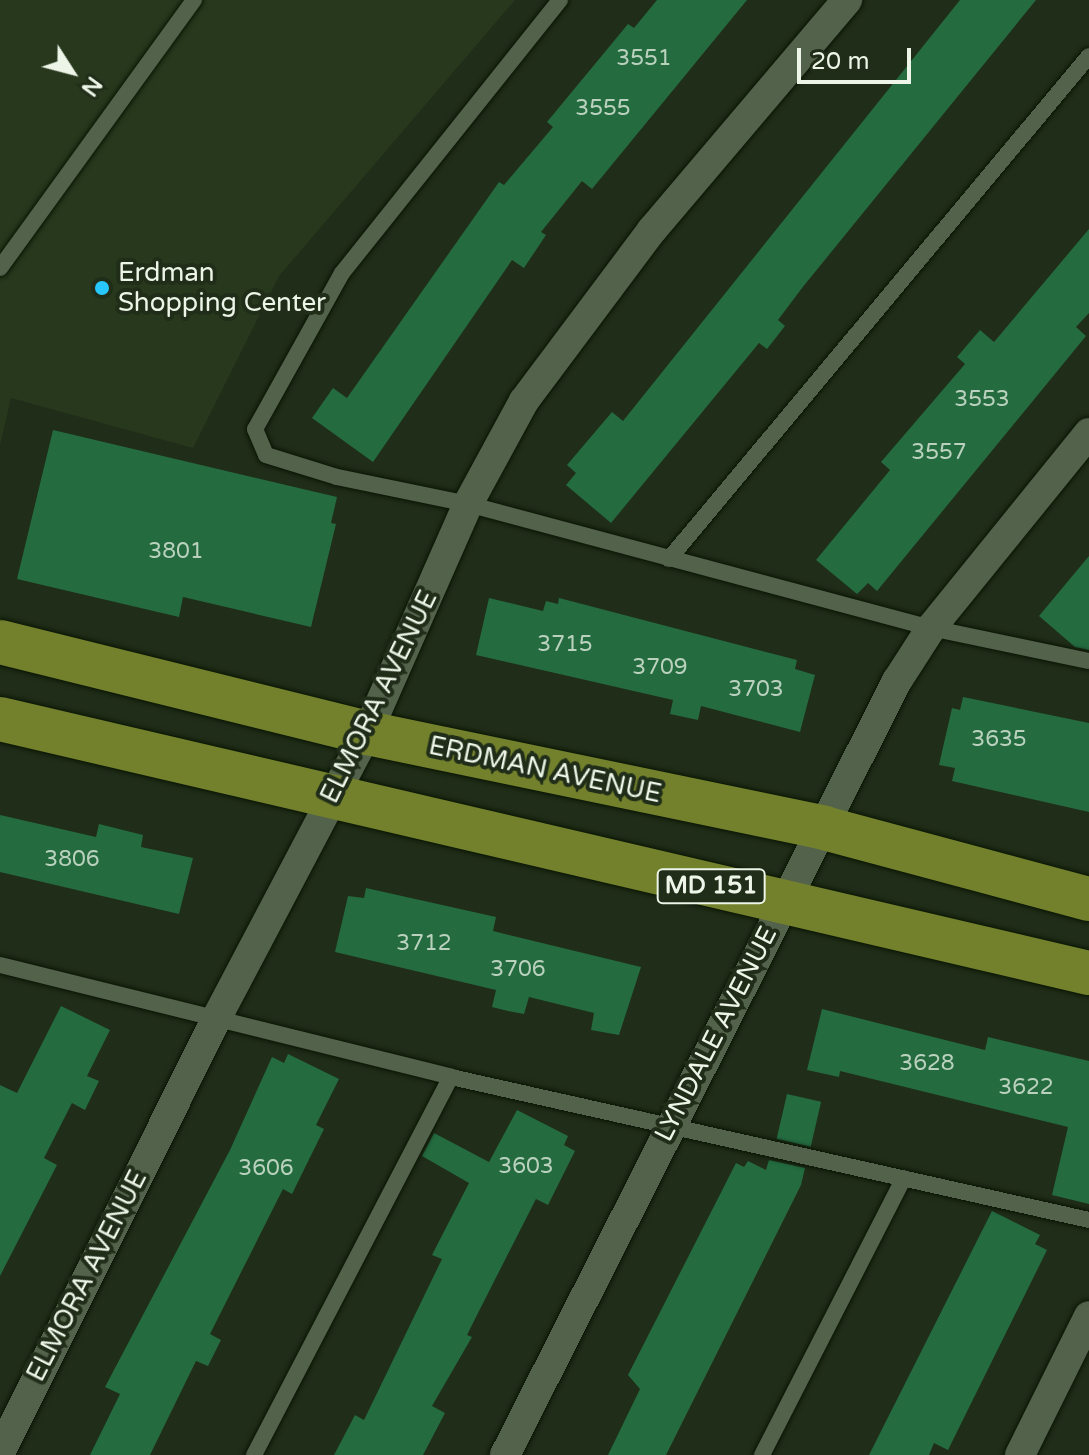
<!DOCTYPE html>
<html>
<head>
<meta charset="utf-8">
<style>
  body { margin:0 }
  #map { position:relative; width:1089px; height:1455px; overflow:hidden; background:#202d18; font-family:"Varela Round",sans-serif }
  div>[style] { position:absolute }
  .built>* { inset:0; background:#27381d }
  .building>* { inset:0; background:#246b40; transform-origin:0 0 }
  .roads { filter:drop-shadow(0 0 2px #091503) drop-shadow(0 0 2px #091503) }
  .service>* { height:16px; margin:-8px; padding:0 8px; transform-origin:8px; border-radius:8px; background:#53624b }
  .minor>* { height:30px; margin:-15px; padding:0 15px; transform-origin:15px; border-radius:15px; background:#53624b }
  .primary>* { height:44px; margin:-22px; padding:0 22px; transform-origin:22px; border-radius:22px; background:#73812c }
  .dots>* { width:22px; height:22px; translate:-50% -50%; box-sizing:border-box; border:4px solid #202d18; border-radius:50% }
  span { translate:-50% -50%; white-space:nowrap; text-align:center; line-height:1.15; -webkit-text-stroke:8px #202d18; paint-order:stroke }
  .number-label { font-size:22px; color:#bad2bd }
  .number-label span { -webkit-text-stroke-width:0 }
  .shield-label span { padding:2px 6px; background:#202d18; border:2px solid; border-radius:6px; -webkit-text-stroke-width:0 }
  .shield-label { font-size:24px; color:#ecf5e7; font-weight:700 }
  .poi-label { font-size:26px; color:#ecf5e7 }
  .left { translate:0 -50%; text-align:left }
  .street-label { font-size:26px; color:#ecf5e7 }
  .north { position:absolute; left:32px; top:32px; width:80px; height:80px; -webkit-text-stroke:6px #202d18; paint-order:stroke; rotate:126deg; font-size:22px; font-weight:700; line-height:32px; text-align:center; color:#ecf5e7 }
  .north::after { content:''; display:block; margin:auto; width:28px; height:36px; background:#ecf5e7; clip-path:polygon(50% 0,100% 100%,50% 72%,0 100%) }
  .scale { position:absolute; left:797px; top:48px; width:114px; height:36px; box-sizing:border-box; border:4px solid #ecf5e7; border-top:0; padding-left:10px; font-size:24px; line-height:28px; white-space:nowrap; color:#ecf5e7; -webkit-text-stroke:6px #202d18; paint-order:stroke }
</style>
</head>
<body>
<div id="map">
  <div class="built">
    <div style="clip-path:polygon(0 0,515px 0,279px 276px,193px 448px,11px 398px,0 445px)"></div>
  </div>
  <div class="building">
    <div style="clip-path:polygon(657px 0,747px 0,592px 189px,582px 181px,541px 232px,546px 235px,524px 268px,512px 260px,373px 462px,312px 418px,333px 388px,347px 398px,499px 182px,504px 185px,553px 127px,547px 122px,628px 24px,634px 28px)"></div>
    <div style="clip-path:polygon(960px 0,1036px 0,802px 288px,778px 320px,785px 326px,767px 349px,759px 343px,611px 523px,566px 485px,576px 473px,567px 465px,612px 412px,623px 421px)"></div>
    <div style="clip-path:polygon(1089px 229px,1089px 313px,1076px 327px,1086px 336px,877px 591px,868px 583px,857px 594px,816px 560px,890px 470px,881px 462px,965px 364px,957px 357px,980px 330px,994px 342px)"></div>
    <div style="clip-path:polygon(53px 430px,337px 497px,331px 523px,336px 524px,311px 627px,183px 597px,179px 617px,17px 579px)"></div>
    <div style="clip-path:polygon(1089px 556px,1089px 650px,1075px 647px,1039px 616px)"></div>
    <div style="clip-path:polygon(489px 598px,543px 611px,546px 601px,558px 604px,559px 598px,797px 660px,795px 669px,815px 675px,800px 732px,701px 706px,698px 720px,670px 714px,673px 700px,476px 655px)"></div>
    <div style="clip-path:polygon(963px 697px,1089px 723px,1089px 812px,952px 781px,955px 768px,939px 765px,952px 708px,960px 710px)"></div>
    <div style="clip-path:polygon(0 815px,96px 837px,99px 824px,143px 835px,141px 847px,193px 858px,179px 914px,0 872px)"></div>
    <div style="clip-path:polygon(366px 888px,496px 917px,493px 931px,641px 967px,619px 1035px,591px 1030px,594px 1013px,529px 997px,524px 1014px,508px 1011px,492px 1007px,496px 990px,335px 952px,348px 896px,364px 898px)"></div>
    <div style="clip-path:polygon(61px 1006px,110px 1030px,87px 1076px,99px 1081px,85px 1110px,72px 1103px,44px 1158px,57px 1165px,0 1276px,0 1085px,17px 1093px)"></div>
    <div style="clip-path:polygon(822px 1009px,985px 1050px,988px 1037px,1089px 1061px,1089px 1204px,1052px 1195px,1068px 1127px,840px 1071px,839px 1077px,807px 1070px)"></div>
    <div style="clip-path:polygon(288px 1054px,339px 1079px,316px 1125px,324px 1129px,292px 1194px,283px 1189px,210px 1334px,221px 1340px,208px 1366px,196px 1361px,150px 1455px,90px 1455px,120px 1394px,105px 1387px,230px 1150px,272px 1057px,284px 1063px)"></div>
    <div style="left:787px;top:1094px;width:35px;height:46px;rotate:13deg"></div>
    <div style="clip-path:polygon(517px 1110px,568px 1136px,564px 1145px,575px 1151px,548px 1205px,536px 1199px,480px 1309px,467px 1335px,472px 1337px,432px 1406px,445px 1413px,423px 1455px,334px 1455px,355px 1415px,364px 1420px,442px 1259px,432px 1255px,469px 1183px,422px 1156px,434px 1133px,489px 1162px)"></div>
    <div style="clip-path:polygon(769px 1160px,805px 1168px,801px 1185px,666px 1455px,608px 1455px,640px 1389px,628px 1375px,736px 1163px,744px 1167px,748px 1161px,766px 1170px)"></div>
    <div style="clip-path:polygon(992px 1211px,1040px 1235px,1035px 1244px,1047px 1250px,948px 1450px,934px 1443px,929px 1455px,869px 1455px)"></div>
  </div>
  <div class="roads">
    <div class="service">
      <div style="left:560px;top:0;width:349px;rotate:128.6deg"></div>
      <div style="left:342px;top:273px;width:179px;rotate:119.1deg"></div>
      <div style="left:255px;top:429px;width:28px;rotate:67deg"></div>
      <div style="left:266px;top:455px;width:74px;rotate:17.2deg"></div>
      <div style="left:337px;top:477px;width:134px;rotate:11.6deg"></div>
      <div style="left:468px;top:504px;width:479px;rotate:15deg"></div>
      <div style="left:931px;top:628px;width:161px;rotate:11.8deg"></div>
      <div style="left:0;top:268px;width:331px;rotate:-54.1deg"></div>
      <div style="left:669px;top:559px;width:655px;rotate:-50.14deg"></div>
      <div style="left:0;top:965px;width:465px;rotate:13.9deg"></div>
      <div style="left:451px;top:1077px;width:654px;rotate:12.63deg"></div>
      <div style="left:254px;top:1455px;width:426px;rotate:-62.5deg"></div>
      <div style="left:762px;top:1455px;width:311px;rotate:-62.9deg"></div>
    </div>
    <div class="minor">
      <div style="left:0;top:1453px;width:483px;rotate:-63.5deg"></div>
      <div style="left:215px;top:1021px;width:326px;rotate:-62.2deg"></div>
      <div style="left:367px;top:733px;width:250px;rotate:-66.2deg"></div>
      <div style="left:468px;top:504px;width:117px;rotate:-61.5deg"></div>
      <div style="left:524px;top:401px;width:214px;rotate:-53.2deg"></div>
      <div style="left:652px;top:230px;width:302px;rotate:-49.7deg"></div>
      <div style="left:505px;top:1455px;width:868px;rotate:-63.14deg"></div>
      <div style="left:897px;top:681px;width:63px;rotate:-57.3deg"></div>
      <div style="left:931px;top:628px;width:251px;rotate:-51deg"></div>
      <div style="left:1020px;top:1455px;width:155px;rotate:-63.6deg"></div>
    </div>
    <div class="primary">
      <div style="left:0;top:642px;width:378px;rotate:13.9deg"></div>
      <div style="left:367px;top:733px;width:467px;rotate:11.7deg"></div>
      <div style="left:824px;top:828px;width:274px;rotate:15deg"></div>
      <div style="left:0;top:719px;width:1118px;rotate:13.13deg"></div>
    </div>
  </div>
  <div class="dots">
    <div style="left:102px;top:288px;background:#28c8ff"></div>
  </div>
  <div class="number-label">
    <span style="left:644px;top:59px">3551</span>
    <span style="left:603px;top:109px">3555</span>
    <span style="left:982px;top:400px">3553</span>
    <span style="left:939px;top:453px">3557</span>
    <span style="left:176px;top:552px">3801</span>
    <span style="left:565px;top:645px">3715</span>
    <span style="left:660px;top:668px">3709</span>
    <span style="left:756px;top:690px">3703</span>
    <span style="left:999px;top:740px">3635</span>
    <span style="left:72px;top:860px">3806</span>
    <span style="left:424px;top:944px">3712</span>
    <span style="left:518px;top:970px">3706</span>
    <span style="left:927px;top:1064px">3628</span>
    <span style="left:1026px;top:1088px">3622</span>
    <span style="left:526px;top:1167px">3603</span>
    <span style="left:266px;top:1169px">3606</span>
  </div>
  <div class="shield-label">
    <span style="left:711px;top:886px">MD 151</span>
  </div>
  <div class="poi-label">
    <span class="left" style="left:118px;top:288px">Erdman<br>Shopping Center</span>
  </div>
  <div class="street-label">
    <span style="left:379px;top:697px;rotate:-64deg">ELMORA AVENUE</span>
    <span style="left:545px;top:770px;rotate:12deg">ERDMAN AVENUE</span>
    <span style="left:716px;top:1034px;rotate:-63deg">LYNDALE AVENUE</span>
    <span style="left:87px;top:1276px;rotate:-63deg">ELMORA AVENUE</span>
  </div>
  <div class="north">N</div>
  <div class="scale">20 m</div>
</div>
</body>
</html>
